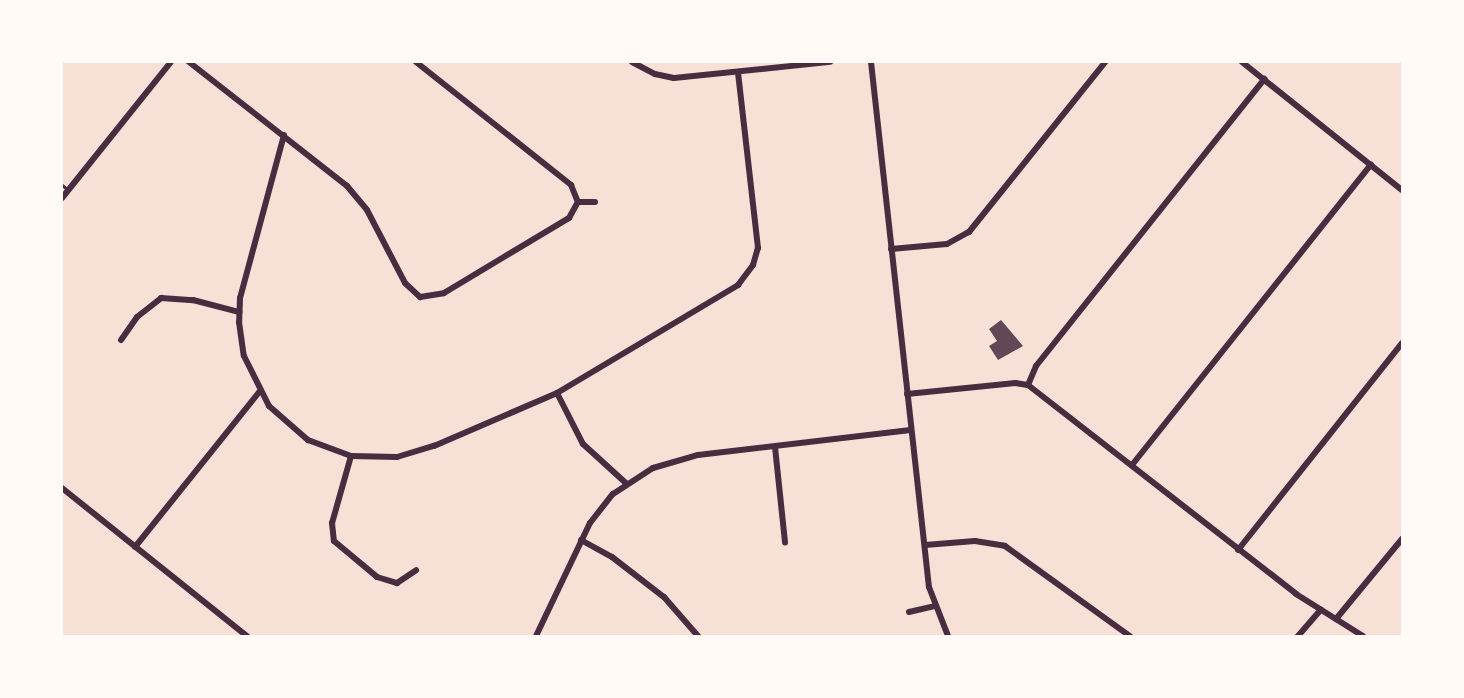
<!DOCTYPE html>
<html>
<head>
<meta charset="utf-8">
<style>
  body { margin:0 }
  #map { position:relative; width:1464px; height:698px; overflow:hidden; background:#f7e1d7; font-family:"Exo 2",sans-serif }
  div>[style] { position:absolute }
  .building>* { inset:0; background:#644757 }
  .service>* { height:3px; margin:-1.5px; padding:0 1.5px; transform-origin:1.5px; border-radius:1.5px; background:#4a2c40 }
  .minor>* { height:6px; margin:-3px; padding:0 3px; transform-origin:3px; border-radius:3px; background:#4a2c40 }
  span { translate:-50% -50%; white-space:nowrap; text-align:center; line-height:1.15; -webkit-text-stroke:6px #fffaf5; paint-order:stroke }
  .frame { position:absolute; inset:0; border:63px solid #fffaf5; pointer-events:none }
</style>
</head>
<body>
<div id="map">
  <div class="building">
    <div style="clip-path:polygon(1001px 320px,1023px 346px,998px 360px,989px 346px,997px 341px,989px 329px)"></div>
  </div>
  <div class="service">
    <div style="left:62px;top:185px;width:8px;rotate:40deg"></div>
  </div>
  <div class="minor">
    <div style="left:189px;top:62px;width:201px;rotate:38.1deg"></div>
    <div style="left:347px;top:186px;width:31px;rotate:50deg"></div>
    <div style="left:367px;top:210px;width:82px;rotate:62.5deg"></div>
    <div style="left:405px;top:283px;width:21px;rotate:43deg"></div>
    <div style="left:420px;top:297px;width:24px;rotate:-9deg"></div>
    <div style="left:444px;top:293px;width:146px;rotate:-31deg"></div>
    <div style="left:569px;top:218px;width:18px;rotate:-61deg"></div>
    <div style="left:416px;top:62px;width:198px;rotate:38.4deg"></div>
    <div style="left:571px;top:185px;width:18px;rotate:68deg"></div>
    <div style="left:632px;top:62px;width:26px;rotate:28deg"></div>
    <div style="left:655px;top:74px;width:19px;rotate:12deg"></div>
    <div style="left:674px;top:78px;width:157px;rotate:-5.9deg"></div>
    <div style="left:871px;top:62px;width:528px;rotate:83.7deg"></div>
    <div style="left:929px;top:587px;width:53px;rotate:68.8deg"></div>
    <div style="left:1242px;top:62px;width:205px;rotate:38.7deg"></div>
    <div style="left:284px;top:135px;width:169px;rotate:105.1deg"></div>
    <div style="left:240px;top:298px;width:24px;rotate:92deg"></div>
    <div style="left:239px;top:322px;width:34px;rotate:82deg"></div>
    <div style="left:244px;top:356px;width:56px;rotate:63.4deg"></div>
    <div style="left:269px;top:406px;width:52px;rotate:41.1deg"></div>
    <div style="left:308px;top:440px;width:46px;rotate:20.4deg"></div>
    <div style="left:351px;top:456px;width:46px;rotate:1.2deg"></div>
    <div style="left:397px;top:457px;width:39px;rotate:-17deg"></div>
    <div style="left:434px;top:446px;width:134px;rotate:-23.3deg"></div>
    <div style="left:557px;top:393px;width:211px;rotate:-30.8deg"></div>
    <div style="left:738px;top:285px;width:25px;rotate:-53deg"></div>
    <div style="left:753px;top:265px;width:18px;rotate:-74deg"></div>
    <div style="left:758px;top:248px;width:176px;rotate:-96.5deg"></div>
    <div style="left:62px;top:198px;width:174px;rotate:-51.3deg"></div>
    <div style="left:578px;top:202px;width:17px"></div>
    <div style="left:891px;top:249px;width:56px;rotate:-5.1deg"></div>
    <div style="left:947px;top:244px;width:25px;rotate:-29deg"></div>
    <div style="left:969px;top:232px;width:218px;rotate:-51.3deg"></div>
    <div style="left:121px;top:340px;width:28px;rotate:-55deg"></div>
    <div style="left:137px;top:317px;width:31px;rotate:-38deg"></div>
    <div style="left:161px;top:298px;width:32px;rotate:4deg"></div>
    <div style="left:193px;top:300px;width:48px;rotate:14.6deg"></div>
    <div style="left:1028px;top:385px;width:21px;rotate:-67deg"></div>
    <div style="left:1036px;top:366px;width:367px;rotate:-51.5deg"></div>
    <div style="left:557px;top:393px;width:57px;rotate:63deg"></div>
    <div style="left:583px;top:444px;width:59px;rotate:42.3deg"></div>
    <div style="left:907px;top:394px;width:109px;rotate:-5.8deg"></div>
    <div style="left:1015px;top:383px;width:13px;rotate:9deg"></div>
    <div style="left:1028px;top:385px;width:340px;rotate:37.9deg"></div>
    <div style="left:1296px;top:594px;width:79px;rotate:32.1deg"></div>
    <div style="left:775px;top:447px;width:96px;rotate:84deg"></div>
    <div style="left:351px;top:456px;width:70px;rotate:105.8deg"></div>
    <div style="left:332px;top:523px;width:18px;rotate:84deg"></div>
    <div style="left:334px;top:541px;width:56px;rotate:39.9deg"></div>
    <div style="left:377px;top:577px;width:21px;rotate:17deg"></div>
    <div style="left:397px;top:583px;width:23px;rotate:-34deg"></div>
    <div style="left:1132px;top:465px;width:384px;rotate:-51.5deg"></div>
    <div style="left:62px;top:488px;width:237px;rotate:38.7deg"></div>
    <div style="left:581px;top:540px;width:35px;rotate:29deg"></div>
    <div style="left:612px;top:557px;width:66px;rotate:37.6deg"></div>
    <div style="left:664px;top:597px;width:52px;rotate:48.9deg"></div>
    <div style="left:925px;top:545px;width:50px;rotate:-4.6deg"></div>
    <div style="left:975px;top:541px;width:30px;rotate:9deg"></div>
    <div style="left:1005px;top:546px;width:154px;rotate:35.8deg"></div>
    <div style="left:135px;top:547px;width:198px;rotate:-51.3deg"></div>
    <div style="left:1238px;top:550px;width:264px;rotate:-51.6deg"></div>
    <div style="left:909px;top:612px;width:26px;rotate:-13deg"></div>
    <div style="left:1336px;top:619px;width:104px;rotate:-50.5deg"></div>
    <div style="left:536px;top:636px;width:125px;rotate:-64.5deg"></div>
    <div style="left:590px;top:523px;width:37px;rotate:-52deg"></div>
    <div style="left:613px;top:494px;width:48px;rotate:-33deg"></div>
    <div style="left:653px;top:468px;width:47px;rotate:-16.1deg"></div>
    <div style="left:698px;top:455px;width:214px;rotate:-6.7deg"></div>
    <div style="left:1298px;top:636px;width:35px;rotate:-49deg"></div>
  </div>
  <div class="frame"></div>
</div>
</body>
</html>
